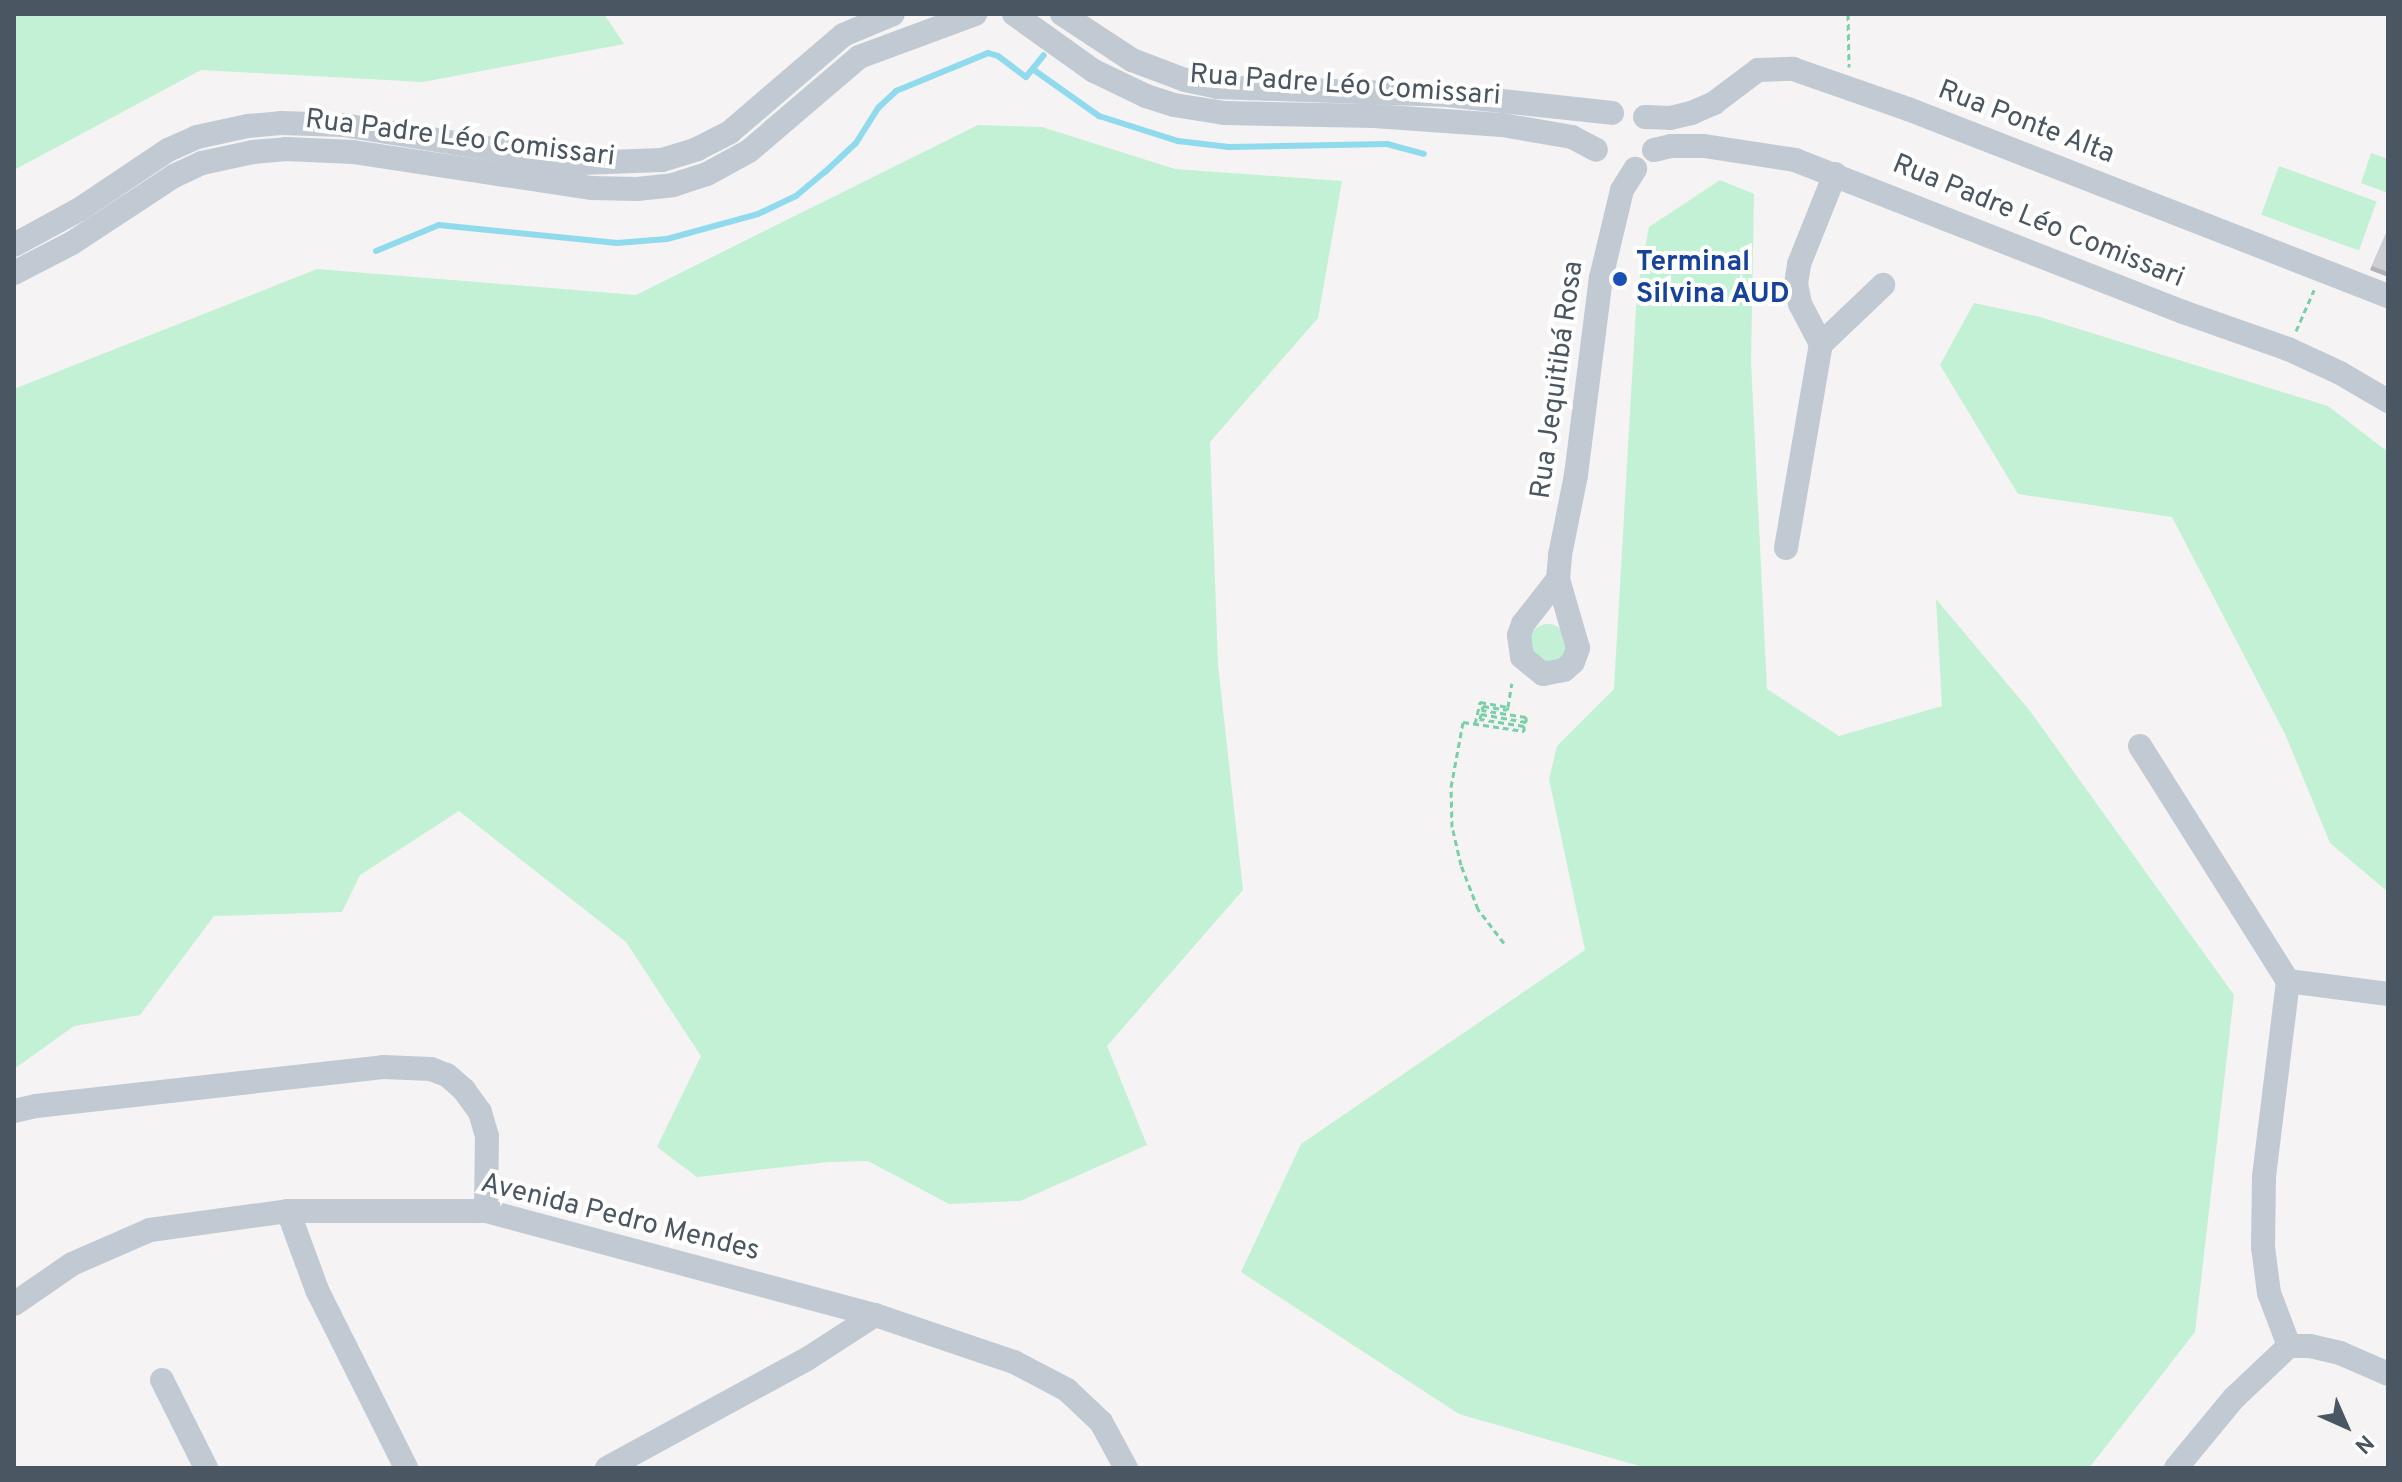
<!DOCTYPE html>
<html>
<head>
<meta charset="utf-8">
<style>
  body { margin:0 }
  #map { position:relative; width:2402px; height:1482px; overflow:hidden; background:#f5f3f3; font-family:Overpass,sans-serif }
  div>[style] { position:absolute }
  .green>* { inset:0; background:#c3f1d5; transform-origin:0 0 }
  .round { border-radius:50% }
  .stream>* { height:6px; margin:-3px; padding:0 3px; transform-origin:3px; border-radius:3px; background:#90daee }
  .path>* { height:3px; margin-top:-1.5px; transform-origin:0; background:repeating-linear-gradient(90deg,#7ad0a6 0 6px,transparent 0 10px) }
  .minor>* { height:24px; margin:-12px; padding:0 12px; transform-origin:12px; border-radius:12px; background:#c1cad2 }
  .wall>* { inset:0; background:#b0b2b7 }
  .building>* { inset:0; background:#cdcfd5 }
  .dots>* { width:22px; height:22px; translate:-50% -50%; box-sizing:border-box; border:4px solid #fff; border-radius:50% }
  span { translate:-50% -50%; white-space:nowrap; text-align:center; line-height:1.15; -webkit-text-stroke:8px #fff; paint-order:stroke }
  .street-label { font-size:28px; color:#4a5661 }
  .transit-label { font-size:28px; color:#164399; font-weight:700 }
  .left { translate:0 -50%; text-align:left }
  .frame { position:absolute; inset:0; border:16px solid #4a5661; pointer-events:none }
  .north { position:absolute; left:2306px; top:1386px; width:80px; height:80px; -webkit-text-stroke:6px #fff; paint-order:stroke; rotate:135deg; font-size:22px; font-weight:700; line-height:32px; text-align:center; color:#4a5661 }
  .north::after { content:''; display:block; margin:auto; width:28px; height:36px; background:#4a5661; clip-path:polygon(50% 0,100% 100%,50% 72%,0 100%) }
</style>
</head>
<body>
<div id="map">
  <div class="green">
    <div style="clip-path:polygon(14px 14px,604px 14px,624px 44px,423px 82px,201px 70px,14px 170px)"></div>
    <div style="clip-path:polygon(978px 125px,1042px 127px,1175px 169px,1342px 181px,1318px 318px,1210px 442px,1218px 665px,1243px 890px,1107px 1046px,1147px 1145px,1020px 1201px,949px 1204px,868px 1161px,828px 1162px,697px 1177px,657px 1147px,701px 1056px,626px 942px,459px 811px,360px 875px,342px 912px,214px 916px,140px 1015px,74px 1026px,14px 1069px,14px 389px,317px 269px,636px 295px)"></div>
    <div style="clip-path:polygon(2371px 153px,2388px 159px,2388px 193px,2361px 183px)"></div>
    <div style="left:2279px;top:166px;width:104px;height:52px;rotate:20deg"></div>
    <div style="clip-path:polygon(1720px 180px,1754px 194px,1751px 362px,1767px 689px,1839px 736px,1942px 706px,1936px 599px,2030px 711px,2234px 995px,2195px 1332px,2089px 1468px,1646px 1468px,1459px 1414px,1241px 1272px,1301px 1144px,1585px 950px,1549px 779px,1557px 746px,1614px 689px,1637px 292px,1649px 227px)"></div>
    <div style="clip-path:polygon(1974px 303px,2040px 317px,2328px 406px,2388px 452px,2388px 892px,2330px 843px,2286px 736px,2172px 517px,2018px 494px,1940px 365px)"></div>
    <div class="round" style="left:1529px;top:624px;width:38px;height:38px"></div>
  </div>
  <div class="stream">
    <div style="left:1034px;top:70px;width:80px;rotate:35.3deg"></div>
    <div style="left:1099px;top:116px;width:83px;rotate:17.6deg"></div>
    <div style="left:1178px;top:141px;width:51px;rotate:6.7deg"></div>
    <div style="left:1229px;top:147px;width:158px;rotate:-1.1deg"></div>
    <div style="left:1387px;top:144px;width:38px;rotate:15deg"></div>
    <div style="left:376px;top:251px;width:68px;rotate:-22.4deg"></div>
    <div style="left:439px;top:225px;width:179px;rotate:5.8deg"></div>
    <div style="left:617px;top:243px;width:50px;rotate:-4.6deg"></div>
    <div style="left:667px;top:239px;width:94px;rotate:-15.4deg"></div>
    <div style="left:758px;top:214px;width:42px;rotate:-25.3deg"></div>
    <div style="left:796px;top:196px;width:38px;rotate:-40deg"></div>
    <div style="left:825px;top:172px;width:42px;rotate:-43.1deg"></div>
    <div style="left:856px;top:143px;width:41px;rotate:-57.8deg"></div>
    <div style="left:878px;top:108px;width:25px;rotate:-43deg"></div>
    <div style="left:896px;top:91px;width:100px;rotate:-22.4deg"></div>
    <div style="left:988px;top:53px;width:10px;rotate:17deg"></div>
    <div style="left:998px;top:56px;width:35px;rotate:37deg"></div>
    <div style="left:1026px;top:77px;width:28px;rotate:-51deg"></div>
  </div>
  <div class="path">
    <div style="left:1848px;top:14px;width:53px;rotate:88.9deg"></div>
    <div style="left:2296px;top:331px;width:45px;rotate:-66.3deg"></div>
    <div style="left:1475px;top:724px;width:23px;rotate:-77deg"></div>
    <div style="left:1480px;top:702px;width:28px;rotate:10deg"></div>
    <div style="left:1508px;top:707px;width:24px;rotate:-81deg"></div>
    <div style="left:1504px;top:943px;width:43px;rotate:-127.4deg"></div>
    <div style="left:1478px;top:909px;width:47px;rotate:-111.1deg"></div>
    <div style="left:1461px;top:865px;width:39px;rotate:-103deg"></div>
    <div style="left:1452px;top:827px;width:40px;rotate:-91.4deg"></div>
    <div style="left:1451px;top:787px;width:66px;rotate:-79.5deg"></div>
    <div style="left:1463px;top:722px;width:62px;rotate:8.4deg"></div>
    <div style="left:1524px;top:731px;width:5px;rotate:-90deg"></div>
    <div style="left:1524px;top:726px;width:45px;rotate:-171deg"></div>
    <div style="left:1480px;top:719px;width:5px;rotate:-79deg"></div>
    <div style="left:1481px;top:714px;width:46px;rotate:10.1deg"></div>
    <div style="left:1526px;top:722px;width:5px;rotate:-90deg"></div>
    <div style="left:1526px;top:717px;width:45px;rotate:-171deg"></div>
    <div style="left:1482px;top:710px;width:4px;rotate:-76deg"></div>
    <div style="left:1483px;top:706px;width:24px;rotate:9deg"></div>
    <div style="left:1507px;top:710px;width:3px;rotate:-72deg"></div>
  </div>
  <div class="minor">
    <div style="left:1014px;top:14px;width:98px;rotate:35.5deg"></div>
    <div style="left:1094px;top:71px;width:58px;rotate:25.7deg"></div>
    <div style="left:1146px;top:96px;width:29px;rotate:18deg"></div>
    <div style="left:1174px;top:105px;width:52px;rotate:8.9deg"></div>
    <div style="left:1225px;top:113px;width:149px;rotate:1.2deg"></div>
    <div style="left:1374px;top:116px;width:128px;rotate:4deg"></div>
    <div style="left:1502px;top:125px;width:71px;rotate:9.7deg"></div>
    <div style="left:1572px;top:137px;width:27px;rotate:28deg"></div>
    <div style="left:1062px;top:14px;width:84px;rotate:33.3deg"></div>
    <div style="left:1132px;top:60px;width:57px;rotate:20.7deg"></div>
    <div style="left:1185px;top:80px;width:33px;rotate:12deg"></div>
    <div style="left:1217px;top:87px;width:230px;rotate:2deg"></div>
    <div style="left:1447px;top:95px;width:166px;rotate:6.2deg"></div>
    <div style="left:1645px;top:117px;width:25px;rotate:2deg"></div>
    <div style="left:1670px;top:118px;width:22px;rotate:-13deg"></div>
    <div style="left:1691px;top:113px;width:25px;rotate:-23deg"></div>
    <div style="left:1714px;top:103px;width:55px;rotate:-36.9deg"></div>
    <div style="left:1758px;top:70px;width:35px;rotate:-2deg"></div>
    <div style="left:1793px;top:69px;width:122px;rotate:19.2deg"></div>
    <div style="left:1908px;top:109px;width:515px;rotate:21.29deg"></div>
    <div style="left:1654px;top:150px;width:17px;rotate:-13deg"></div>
    <div style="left:1671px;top:146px;width:33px"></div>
    <div style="left:1704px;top:146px;width:92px;rotate:8.7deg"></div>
    <div style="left:1795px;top:160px;width:417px;rotate:21.4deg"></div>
    <div style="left:2183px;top:312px;width:111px;rotate:19.4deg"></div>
    <div style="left:2288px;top:349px;width:57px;rotate:24.8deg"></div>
    <div style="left:2340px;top:373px;width:56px;rotate:30.3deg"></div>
    <div style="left:14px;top:245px;width:75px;rotate:-28.6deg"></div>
    <div style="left:80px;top:209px;width:106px;rotate:-33.8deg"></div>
    <div style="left:168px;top:150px;width:32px;rotate:-24deg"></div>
    <div style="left:197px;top:137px;width:52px;rotate:-12.2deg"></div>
    <div style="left:248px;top:126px;width:33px;rotate:-5deg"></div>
    <div style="left:281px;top:123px;width:62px;rotate:1.8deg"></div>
    <div style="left:343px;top:125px;width:241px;rotate:9.1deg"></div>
    <div style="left:581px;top:163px;width:81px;rotate:-2.1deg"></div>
    <div style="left:662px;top:160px;width:37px;rotate:-17deg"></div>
    <div style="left:697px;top:149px;width:37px;rotate:-27deg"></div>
    <div style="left:730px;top:132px;width:149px;rotate:-40.6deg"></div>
    <div style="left:843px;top:35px;width:54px;rotate:-22.8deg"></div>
    <div style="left:14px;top:273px;width:65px;rotate:-27.3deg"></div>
    <div style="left:72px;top:243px;width:122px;rotate:-33.3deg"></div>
    <div style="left:174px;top:176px;width:31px;rotate:-25deg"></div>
    <div style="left:202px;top:163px;width:52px;rotate:-12.2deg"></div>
    <div style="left:253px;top:152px;width:33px;rotate:-5deg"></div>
    <div style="left:286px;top:149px;width:67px;rotate:2.6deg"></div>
    <div style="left:353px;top:152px;width:242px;rotate:8.6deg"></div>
    <div style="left:592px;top:188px;width:45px;rotate:1.3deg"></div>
    <div style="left:637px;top:189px;width:36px;rotate:-6deg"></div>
    <div style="left:673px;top:185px;width:36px;rotate:-18deg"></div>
    <div style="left:707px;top:174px;width:48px;rotate:-28.7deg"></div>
    <div style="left:749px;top:151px;width:145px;rotate:-40.5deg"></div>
    <div style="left:859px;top:57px;width:124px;rotate:-20.3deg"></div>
    <div style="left:1821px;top:344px;width:86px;rotate:-43.6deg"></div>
    <div style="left:1786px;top:548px;width:207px;rotate:-80.3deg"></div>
    <div style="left:1821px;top:344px;width:45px;rotate:-117.7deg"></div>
    <div style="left:1800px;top:304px;width:20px;rotate:-101deg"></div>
    <div style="left:1796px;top:284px;width:20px;rotate:-81deg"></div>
    <div style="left:1799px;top:264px;width:97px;rotate:-68.2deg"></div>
    <div style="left:1558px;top:579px;width:57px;rotate:127.9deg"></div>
    <div style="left:1523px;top:624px;width:12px;rotate:110deg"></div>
    <div style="left:1519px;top:635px;width:22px;rotate:82deg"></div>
    <div style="left:1522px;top:657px;width:27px;rotate:39deg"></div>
    <div style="left:1543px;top:674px;width:21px;rotate:-11deg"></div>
    <div style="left:1564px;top:670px;width:12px;rotate:-42deg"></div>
    <div style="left:1573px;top:662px;width:15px;rotate:-70deg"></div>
    <div style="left:1578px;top:648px;width:72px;rotate:-106.2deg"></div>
    <div style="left:1558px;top:579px;width:24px;rotate:-85deg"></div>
    <div style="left:1560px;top:555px;width:82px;rotate:-78.7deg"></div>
    <div style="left:1576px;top:475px;width:199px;rotate:-82.8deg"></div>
    <div style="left:1601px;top:278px;width:90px;rotate:-76.6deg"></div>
    <div style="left:1622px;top:190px;width:25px;rotate:-58deg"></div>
    <div style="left:2140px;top:746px;width:278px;rotate:57.8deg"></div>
    <div style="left:2288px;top:981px;width:197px;rotate:97deg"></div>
    <div style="left:2264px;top:1177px;width:70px;rotate:90.8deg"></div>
    <div style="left:2263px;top:1247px;width:46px;rotate:82.6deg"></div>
    <div style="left:2269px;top:1293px;width:57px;rotate:69.3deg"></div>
    <div style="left:2288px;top:981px;width:101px;rotate:7.4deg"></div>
    <div style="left:14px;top:1111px;width:23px;rotate:-13deg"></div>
    <div style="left:36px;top:1106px;width:349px;rotate:-6.4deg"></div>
    <div style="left:383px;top:1067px;width:48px;rotate:2.4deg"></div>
    <div style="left:431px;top:1069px;width:17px;rotate:21deg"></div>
    <div style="left:447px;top:1075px;width:23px;rotate:41deg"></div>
    <div style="left:464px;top:1090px;width:27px;rotate:54deg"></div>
    <div style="left:480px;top:1112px;width:25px;rotate:74deg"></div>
    <div style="left:487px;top:1136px;width:75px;rotate:90.8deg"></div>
    <div style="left:288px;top:1211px;width:84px;rotate:69.8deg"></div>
    <div style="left:317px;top:1290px;width:199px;rotate:63.4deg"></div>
    <div style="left:14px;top:1304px;width:70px;rotate:-34.6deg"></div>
    <div style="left:72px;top:1264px;width:85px;rotate:-23.6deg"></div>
    <div style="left:150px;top:1230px;width:139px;rotate:-7.8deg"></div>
    <div style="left:288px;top:1211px;width:198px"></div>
    <div style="left:486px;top:1211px;width:403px;rotate:15deg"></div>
    <div style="left:875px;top:1315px;width:147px;rotate:18.7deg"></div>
    <div style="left:1014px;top:1362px;width:60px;rotate:27.8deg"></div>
    <div style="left:1067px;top:1390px;width:47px;rotate:43.3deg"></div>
    <div style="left:1101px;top:1422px;width:52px;rotate:61.5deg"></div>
    <div style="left:2289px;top:1346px;width:21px"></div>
    <div style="left:2310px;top:1346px;width:31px;rotate:13deg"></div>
    <div style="left:2340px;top:1353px;width:52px;rotate:23.6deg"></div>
    <div style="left:162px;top:1380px;width:98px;rotate:63.4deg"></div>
    <div style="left:607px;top:1468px;width:228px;rotate:-28.6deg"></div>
    <div style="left:807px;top:1359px;width:81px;rotate:-32.9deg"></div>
    <div style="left:2176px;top:1468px;width:91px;rotate:-50.4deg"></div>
    <div style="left:2234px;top:1398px;width:76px;rotate:-43.4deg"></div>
  </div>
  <div class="wall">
    <div style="clip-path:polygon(2388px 229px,2388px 277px,2370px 270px)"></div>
  </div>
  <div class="building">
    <div style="clip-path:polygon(2388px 229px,2388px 272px,2372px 266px)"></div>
  </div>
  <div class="dots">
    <div style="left:1620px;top:279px;background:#1a4fb4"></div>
  </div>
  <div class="street-label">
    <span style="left:1345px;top:86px;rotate:4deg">Rua Padre Léo Comissari</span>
    <span style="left:2026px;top:123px;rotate:21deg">Rua Ponte Alta</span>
    <span style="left:460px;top:139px;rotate:7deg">Rua Padre Léo Comissari</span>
    <span style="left:2038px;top:222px;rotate:22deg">Rua Padre Léo Comissari</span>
    <span style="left:1558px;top:380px;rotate:-82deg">Rua Jequitibá Rosa</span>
    <span style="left:620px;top:1218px;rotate:14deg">Avenida Pedro Mendes</span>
  </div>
  <div class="transit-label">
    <span class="left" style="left:1636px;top:279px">Terminal<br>Silvina AUD</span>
  </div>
  <div class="frame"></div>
  <div class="north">N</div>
</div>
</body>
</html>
